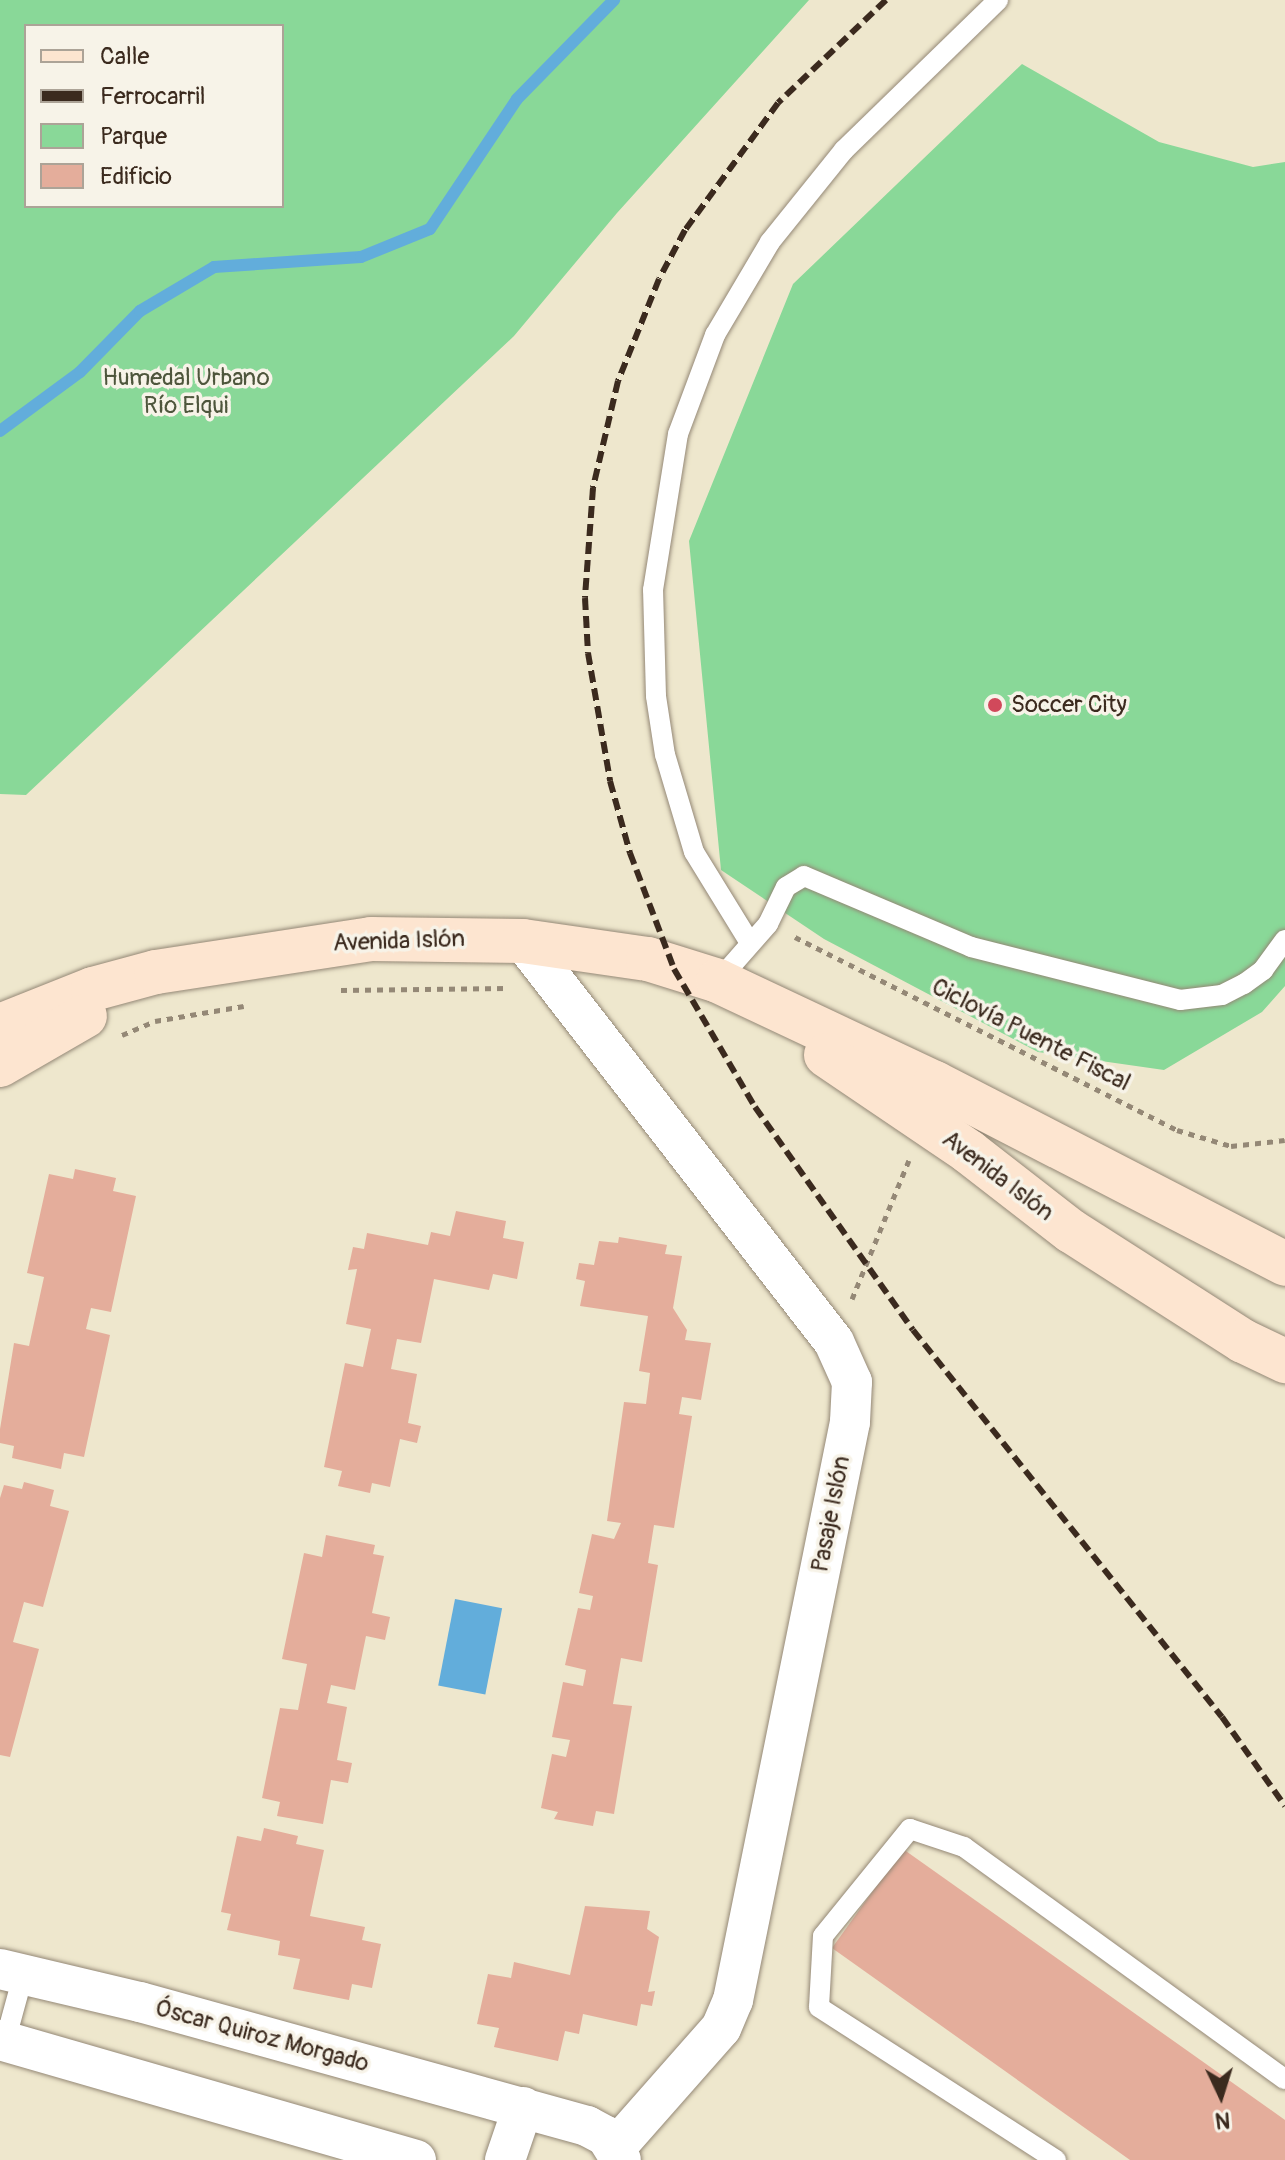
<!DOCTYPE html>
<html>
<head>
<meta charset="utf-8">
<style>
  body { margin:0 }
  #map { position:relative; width:1285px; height:2160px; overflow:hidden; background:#eee7cd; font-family:Pangolin,sans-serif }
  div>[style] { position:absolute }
  .green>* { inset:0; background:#89d898 }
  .water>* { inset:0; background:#62addb; transform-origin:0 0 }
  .stream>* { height:12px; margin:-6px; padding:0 6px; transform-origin:6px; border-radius:6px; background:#62addb }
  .building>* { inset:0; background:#e4ad9b }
  .path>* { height:5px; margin-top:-2.5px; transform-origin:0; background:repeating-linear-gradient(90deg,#948876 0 6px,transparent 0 12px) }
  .roads { filter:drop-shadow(0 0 2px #948876) drop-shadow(0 0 2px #948876) }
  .service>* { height:20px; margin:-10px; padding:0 10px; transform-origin:10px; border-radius:10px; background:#fff }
  .minor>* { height:40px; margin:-20px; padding:0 20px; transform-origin:20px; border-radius:20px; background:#fff }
  .secondary>* { height:44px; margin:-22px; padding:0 22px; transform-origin:22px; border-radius:22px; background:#fde5d0 }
  .rail>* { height:6px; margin-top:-3px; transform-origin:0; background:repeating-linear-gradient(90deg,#3b2a1e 0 12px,transparent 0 18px) }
  .dots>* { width:22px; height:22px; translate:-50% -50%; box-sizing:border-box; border:4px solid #f7f3e8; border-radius:50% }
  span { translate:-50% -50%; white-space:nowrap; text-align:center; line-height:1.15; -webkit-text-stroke:7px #f7f3e8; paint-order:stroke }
  .park-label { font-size:24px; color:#4e563c }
  .poi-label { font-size:24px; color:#3b2a1e }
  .left { translate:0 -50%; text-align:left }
  .street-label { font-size:24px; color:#3b2a1e }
  .legend { position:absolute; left:24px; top:24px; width:260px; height:184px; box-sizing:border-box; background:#f7f3e8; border:2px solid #aca397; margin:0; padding:10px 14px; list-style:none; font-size:24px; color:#3b2a1e }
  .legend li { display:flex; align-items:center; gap:16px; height:40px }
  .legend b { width:40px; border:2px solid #aca397 }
  .north { position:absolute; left:1181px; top:2056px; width:80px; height:80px; -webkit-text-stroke:6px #f7f3e8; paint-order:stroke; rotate:176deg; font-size:22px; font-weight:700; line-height:32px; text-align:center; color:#3b2a1e }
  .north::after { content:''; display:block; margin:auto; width:28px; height:36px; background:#3b2a1e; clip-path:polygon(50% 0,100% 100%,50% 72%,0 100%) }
</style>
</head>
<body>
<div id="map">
  <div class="green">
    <div style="clip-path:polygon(evenodd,0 0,809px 0,617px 213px,514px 336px,26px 795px,0 794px,0 0,26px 26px,282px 26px,282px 206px,26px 206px,26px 26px)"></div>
    <div style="clip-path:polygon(1022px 64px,1159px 142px,1253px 167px,1285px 162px,1285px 986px,1262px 1012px,1164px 1070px,1038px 1052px,824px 939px,721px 870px,689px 541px,793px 284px)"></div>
  </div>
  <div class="water">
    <div style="left:455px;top:1599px;width:48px;height:88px;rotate:11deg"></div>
  </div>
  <div class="stream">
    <div style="left:0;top:431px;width:99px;rotate:-36.4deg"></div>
    <div style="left:80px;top:372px;width:86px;rotate:-45.5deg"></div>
    <div style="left:140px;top:311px;width:86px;rotate:-30.7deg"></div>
    <div style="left:214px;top:267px;width:147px;rotate:-3.9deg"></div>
    <div style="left:361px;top:257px;width:74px;rotate:-22.1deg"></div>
    <div style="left:430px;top:229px;width:156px;rotate:-56.2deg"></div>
    <div style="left:517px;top:99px;width:139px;rotate:-45.6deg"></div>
  </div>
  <div class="building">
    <div style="clip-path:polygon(75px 1169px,116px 1178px,113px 1191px,136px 1196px,111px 1312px,91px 1308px,86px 1329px,110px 1335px,84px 1457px,64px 1453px,61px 1469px,12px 1458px,14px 1446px,0 1443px,0 1429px,14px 1343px,29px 1346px,44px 1277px,27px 1273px,49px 1174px,73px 1179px)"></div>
    <div style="clip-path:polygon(456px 1211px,506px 1221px,503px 1238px,524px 1242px,517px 1279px,493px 1274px,489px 1290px,434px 1279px,421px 1343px,397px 1339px,391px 1369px,417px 1374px,408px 1423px,421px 1426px,417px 1443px,400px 1439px,390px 1487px,372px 1483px,370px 1493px,338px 1486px,342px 1471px,324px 1467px,345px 1363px,363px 1367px,371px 1329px,346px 1324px,357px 1269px,348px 1270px,353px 1247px,364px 1249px,367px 1233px,428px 1245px,431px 1232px,450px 1236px)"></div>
    <div style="clip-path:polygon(619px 1237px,667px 1245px,665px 1254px,682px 1256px,673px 1308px,687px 1330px,685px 1340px,711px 1343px,701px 1400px,682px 1397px,679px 1414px,692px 1416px,674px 1528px,654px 1525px,648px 1563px,658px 1565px,642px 1662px,621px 1658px,613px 1704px,632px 1706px,614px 1814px,596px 1811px,593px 1826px,554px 1819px,558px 1812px,541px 1808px,552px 1754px,566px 1757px,570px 1740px,552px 1737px,563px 1682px,583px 1686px,586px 1670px,565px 1665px,578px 1608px,590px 1610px,593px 1596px,579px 1593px,592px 1534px,614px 1539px,621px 1523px,607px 1521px,624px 1402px,646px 1404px,650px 1373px,639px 1371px,648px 1316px,580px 1306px,585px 1281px,576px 1279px,579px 1263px,594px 1265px,599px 1241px,618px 1243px)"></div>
    <div style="clip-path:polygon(24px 1482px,54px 1490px,50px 1506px,69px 1511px,43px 1607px,24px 1602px,13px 1642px,39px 1649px,10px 1757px,0 1755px,0 1498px,4px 1485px,22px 1489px)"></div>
    <div style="clip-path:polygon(326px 1535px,375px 1545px,373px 1554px,384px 1556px,372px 1613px,390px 1617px,385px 1640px,366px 1636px,355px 1690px,331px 1685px,327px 1703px,347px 1707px,337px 1760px,352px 1763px,348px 1783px,331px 1780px,323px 1824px,277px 1816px,280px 1802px,262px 1798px,280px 1708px,298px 1710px,307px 1664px,282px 1659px,304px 1553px,322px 1557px)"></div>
    <div style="clip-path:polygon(264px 1828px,298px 1836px,296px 1844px,324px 1850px,310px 1916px,365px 1927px,362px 1940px,381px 1944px,372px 1988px,352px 1984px,349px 2000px,293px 1989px,300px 1959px,278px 1955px,280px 1941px,227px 1930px,231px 1914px,221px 1912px,237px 1836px,261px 1841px)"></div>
    <div style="clip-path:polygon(903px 1849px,1285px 2120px,1285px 2160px,1130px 2160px,832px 1948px)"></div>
    <div style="clip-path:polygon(585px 1906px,650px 1911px,647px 1929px,659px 1937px,648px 1992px,655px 1991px,652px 2006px,641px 2004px,637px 2026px,583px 2014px,579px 2034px,565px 2031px,558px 2061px,494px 2047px,499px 2028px,477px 2024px,488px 1974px,511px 1978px,514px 1962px,570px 1975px)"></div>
  </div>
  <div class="path">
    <div style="left:795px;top:937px;width:428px;rotate:26.8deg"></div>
    <div style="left:1177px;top:1130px;width:56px;rotate:16.5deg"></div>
    <div style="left:1231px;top:1146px;width:54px;rotate:-6.3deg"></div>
    <div style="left:341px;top:990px;width:166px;rotate:-0.7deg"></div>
    <div style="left:122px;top:1035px;width:36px;rotate:-23deg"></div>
    <div style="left:155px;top:1021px;width:90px;rotate:-9.6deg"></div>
    <div style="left:852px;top:1299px;width:150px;rotate:-67.7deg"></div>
  </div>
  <div class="roads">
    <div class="service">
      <div style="left:750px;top:943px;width:107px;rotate:-121.6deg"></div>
      <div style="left:694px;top:852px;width:101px;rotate:-106.6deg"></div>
      <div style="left:665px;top:755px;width:60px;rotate:-98.7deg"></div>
      <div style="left:656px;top:696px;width:106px;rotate:-91.6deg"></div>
      <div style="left:653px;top:590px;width:158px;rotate:-80.9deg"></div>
      <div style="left:678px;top:434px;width:106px;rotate:-69.5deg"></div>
      <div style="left:715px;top:335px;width:108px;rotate:-59.4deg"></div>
      <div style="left:770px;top:242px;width:118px;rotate:-51.2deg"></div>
      <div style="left:844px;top:150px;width:215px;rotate:-44.2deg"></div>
      <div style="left:718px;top:981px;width:76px;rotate:-48.7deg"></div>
      <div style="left:768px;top:924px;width:41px;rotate:-64.1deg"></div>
      <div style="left:786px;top:887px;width:21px;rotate:-31deg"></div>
      <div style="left:804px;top:876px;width:181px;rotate:23deg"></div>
      <div style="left:971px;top:947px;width:216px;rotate:14.2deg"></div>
      <div style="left:1180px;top:1000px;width:42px;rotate:-6.8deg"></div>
      <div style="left:1222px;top:995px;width:25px;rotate:-27deg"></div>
      <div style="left:1244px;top:984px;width:24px;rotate:-36deg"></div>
      <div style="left:1263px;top:970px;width:37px;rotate:-54deg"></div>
      <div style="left:3px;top:2049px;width:76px;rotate:-74.7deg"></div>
      <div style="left:1056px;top:2160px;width:282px;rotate:-147.2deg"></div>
      <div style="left:819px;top:2007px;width:71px;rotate:-86.8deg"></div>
      <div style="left:823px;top:1936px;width:138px;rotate:-50.9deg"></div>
      <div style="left:910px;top:1829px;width:57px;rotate:18.4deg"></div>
      <div style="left:964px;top:1847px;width:396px;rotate:35.9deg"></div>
    </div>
    <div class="minor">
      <div style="left:523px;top:941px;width:507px;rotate:52.2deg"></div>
      <div style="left:834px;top:1342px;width:44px;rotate:65.8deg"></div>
      <div style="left:852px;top:1382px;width:40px;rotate:92.9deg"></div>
      <div style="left:850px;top:1422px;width:590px;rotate:101.44deg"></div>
      <div style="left:733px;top:2000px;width:30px;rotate:113deg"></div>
      <div style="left:721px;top:2028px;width:159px;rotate:131.4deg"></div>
      <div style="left:0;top:1969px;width:144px;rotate:13.3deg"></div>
      <div style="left:140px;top:2002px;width:464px;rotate:15.5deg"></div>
      <div style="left:587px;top:2126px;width:21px;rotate:28deg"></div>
      <div style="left:606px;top:2136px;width:28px;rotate:58deg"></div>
      <div style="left:0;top:2040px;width:433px;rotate:16.1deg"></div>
      <div style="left:505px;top:2160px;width:56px;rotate:-71.2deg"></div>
    </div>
    <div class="secondary">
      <div style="left:0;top:1026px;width:100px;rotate:-21.7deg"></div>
      <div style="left:93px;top:989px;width:65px;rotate:-15.1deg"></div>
      <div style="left:156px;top:972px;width:218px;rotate:-8.7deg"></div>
      <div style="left:371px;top:939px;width:152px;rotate:0.8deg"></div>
      <div style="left:523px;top:941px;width:126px;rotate:8.2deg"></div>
      <div style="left:648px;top:959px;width:73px;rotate:17.4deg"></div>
      <div style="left:718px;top:981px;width:240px;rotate:25.2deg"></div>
      <div style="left:935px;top:1083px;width:394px;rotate:27.3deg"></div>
      <div style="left:826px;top:1055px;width:173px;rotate:34.1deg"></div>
      <div style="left:969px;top:1152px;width:129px;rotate:37.8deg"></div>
      <div style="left:1071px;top:1231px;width:204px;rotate:32.6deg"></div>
      <div style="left:1243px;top:1341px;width:47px;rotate:25.5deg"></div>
      <div style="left:0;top:1065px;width:98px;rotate:-30deg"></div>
    </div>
  </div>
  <div class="rail">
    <div style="left:886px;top:0;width:149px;rotate:136.4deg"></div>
    <div style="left:778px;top:103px;width:157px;rotate:126.2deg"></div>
    <div style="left:685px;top:230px;width:55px;rotate:118deg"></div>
    <div style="left:659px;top:279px;width:110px;rotate:111.9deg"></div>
    <div style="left:618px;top:381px;width:110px;rotate:103.2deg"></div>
    <div style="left:593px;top:488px;width:110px;rotate:94.2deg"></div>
    <div style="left:585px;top:598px;width:55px;rotate:86.9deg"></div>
    <div style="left:588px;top:653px;width:130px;rotate:80.2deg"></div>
    <div style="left:610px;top:781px;width:75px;rotate:74.5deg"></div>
    <div style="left:630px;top:853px;width:124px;rotate:69.2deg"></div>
    <div style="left:674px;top:969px;width:160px;rotate:59.6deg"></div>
    <div style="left:755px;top:1107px;width:273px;rotate:54.7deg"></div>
    <div style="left:913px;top:1330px;width:495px;rotate:51.4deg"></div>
    <div style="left:1222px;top:1717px;width:109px;rotate:54.7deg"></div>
  </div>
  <div class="dots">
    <div style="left:995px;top:705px;background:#d1495b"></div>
  </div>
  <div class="park-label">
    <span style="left:186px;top:392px">Humedal Urbano<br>Río Elqui</span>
  </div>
  <div class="poi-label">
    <span class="left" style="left:1011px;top:705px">Soccer City</span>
  </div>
  <div class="street-label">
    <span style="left:399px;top:941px;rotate:-2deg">Avenida Islón</span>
    <span style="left:1031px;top:1035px;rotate:27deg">Ciclovía Puente Fiscal</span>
    <span style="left:998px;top:1176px;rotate:37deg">Avenida Islón</span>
    <span style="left:831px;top:1514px;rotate:-79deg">Pasaje Islón</span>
    <span style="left:262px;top:2036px;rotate:15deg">Óscar Quiroz Morgado</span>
  </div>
  <ul class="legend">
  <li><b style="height:10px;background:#fde5d0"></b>Calle</li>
  <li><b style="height:10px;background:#3b2a1e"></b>Ferrocarril</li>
  <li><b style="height:22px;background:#89d898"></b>Parque</li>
  <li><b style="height:22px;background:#e4ad9b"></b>Edificio</li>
  </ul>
  <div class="north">N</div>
</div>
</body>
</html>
